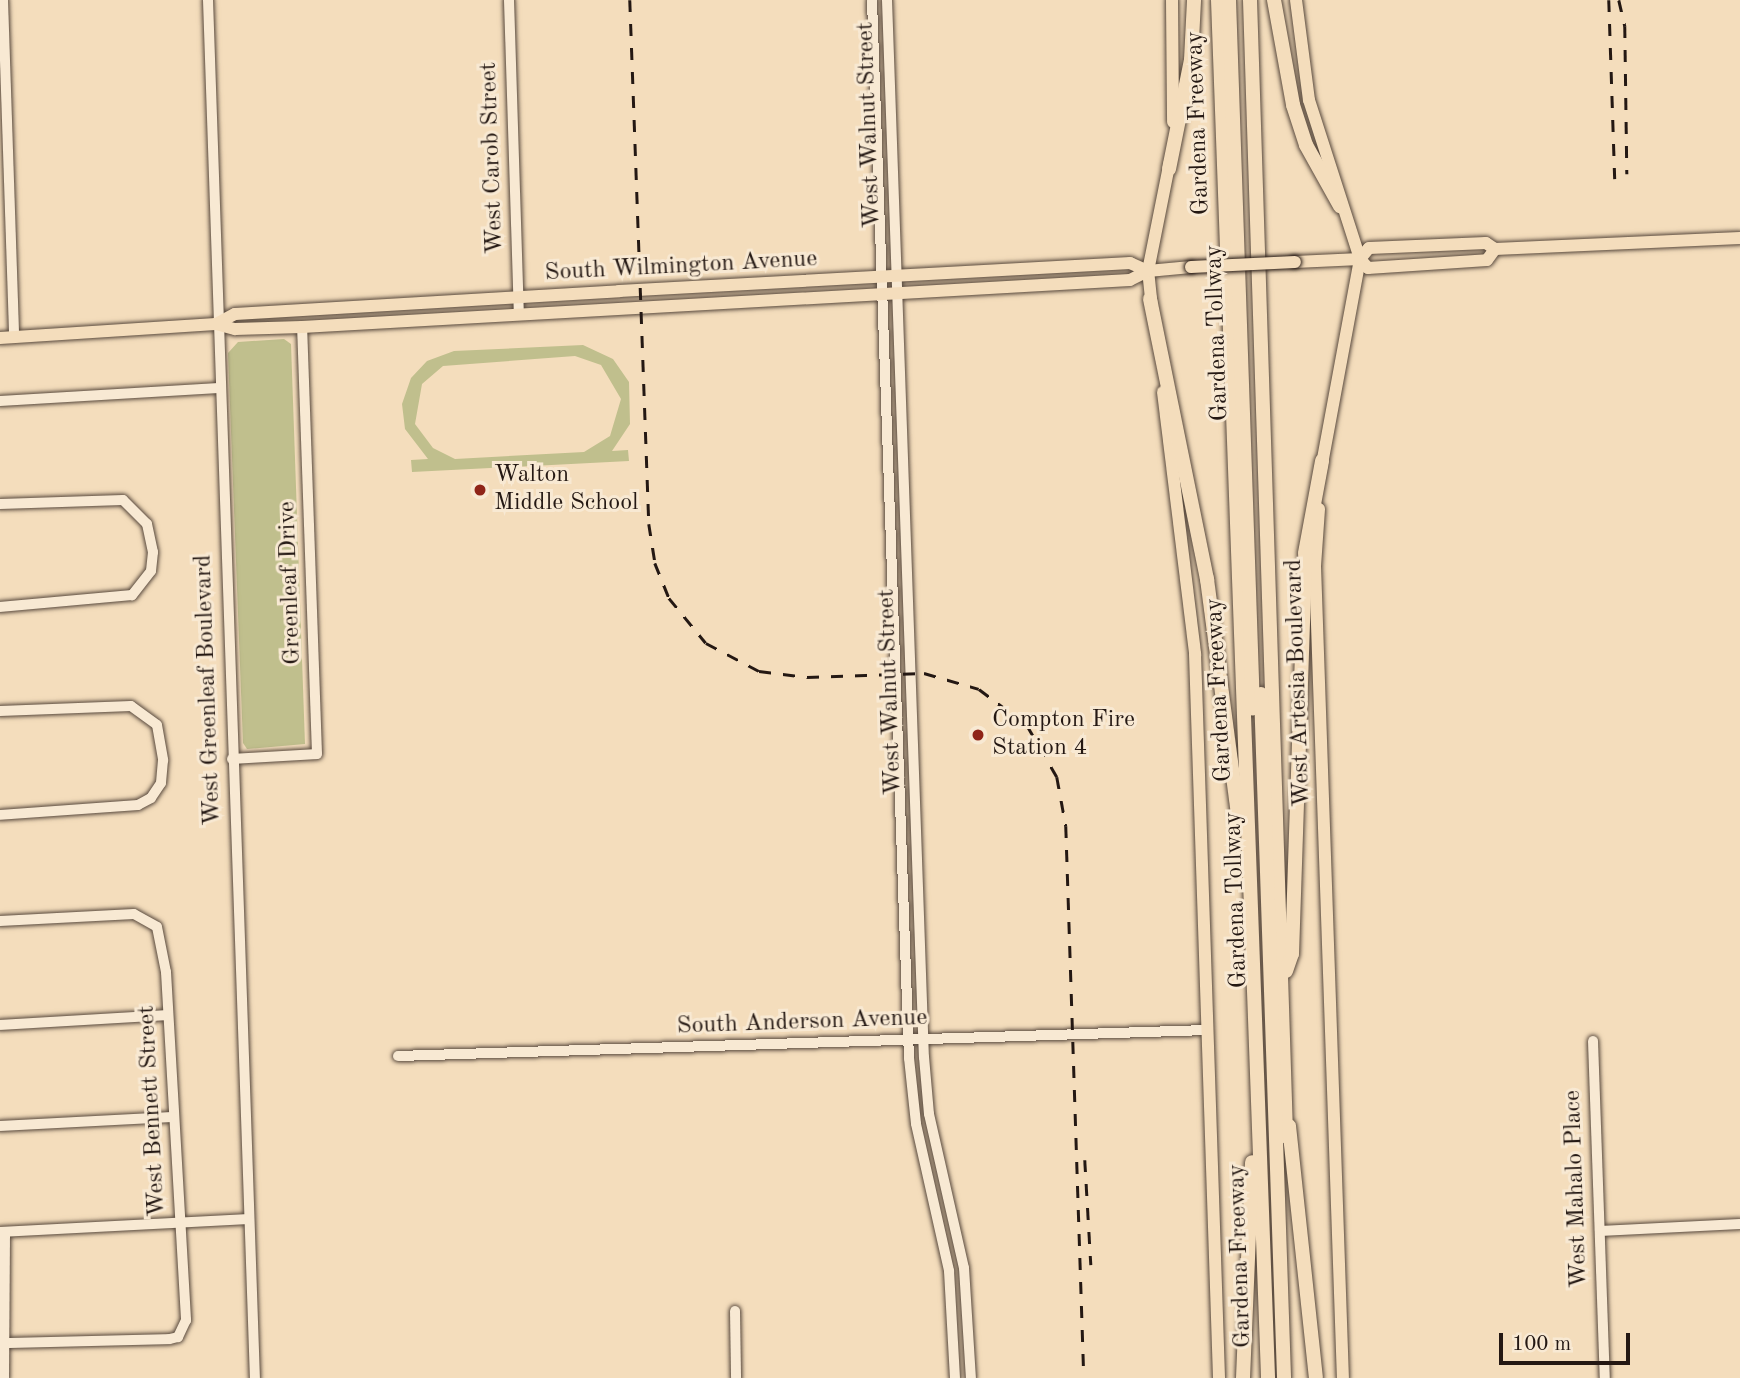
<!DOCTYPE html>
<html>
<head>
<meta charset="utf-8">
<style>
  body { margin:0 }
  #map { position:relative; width:1740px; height:1378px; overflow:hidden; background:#f4ddbc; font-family:"Old Standard TT",serif }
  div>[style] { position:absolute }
  .green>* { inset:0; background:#c0bf8d }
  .roads { filter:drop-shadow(0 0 2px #58493d) drop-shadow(0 0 2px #58493d) }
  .minor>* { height:10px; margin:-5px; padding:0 5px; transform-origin:5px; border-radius:5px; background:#f8e9d3 }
  .major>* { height:12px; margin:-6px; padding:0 6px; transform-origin:6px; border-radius:6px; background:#f4ddbc }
  .highway>* { height:14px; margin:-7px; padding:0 7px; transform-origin:7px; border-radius:7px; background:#f4ddbc }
  .rail>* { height:2.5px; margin-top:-1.25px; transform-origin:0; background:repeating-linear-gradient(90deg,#241813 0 12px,transparent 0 24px) }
  .bridges { filter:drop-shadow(0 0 2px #241813) drop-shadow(0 0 2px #241813) }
  .major-bridge>* { height:12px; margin:-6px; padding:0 6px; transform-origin:6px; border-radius:6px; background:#f4ddbc }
  .dots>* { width:19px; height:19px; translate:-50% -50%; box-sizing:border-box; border:4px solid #f8e9d3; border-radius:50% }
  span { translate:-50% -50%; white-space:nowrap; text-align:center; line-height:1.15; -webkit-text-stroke:6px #f8e9d3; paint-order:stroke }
  .street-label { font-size:24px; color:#241813 }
  .poi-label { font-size:24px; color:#241813 }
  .left { translate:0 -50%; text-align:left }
  .scale { position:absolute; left:1499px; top:1333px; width:131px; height:32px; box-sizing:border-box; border:4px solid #241813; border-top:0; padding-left:9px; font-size:21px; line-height:24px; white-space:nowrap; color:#241813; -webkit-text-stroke:5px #f8e9d3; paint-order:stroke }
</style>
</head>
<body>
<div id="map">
  <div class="green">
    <div style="clip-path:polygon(284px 339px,291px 344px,305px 744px,247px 749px,243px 743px,228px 353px,238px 342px)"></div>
    <div style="clip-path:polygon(evenodd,583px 345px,613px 359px,629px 382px,630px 424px,612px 451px,628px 450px,629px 461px,412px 472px,411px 460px,428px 459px,405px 429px,402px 404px,411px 378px,427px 361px,454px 351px,583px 345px,575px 356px,601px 365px,621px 399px,610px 436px,584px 452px,455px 459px,433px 448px,415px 424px,422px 384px,443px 366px,575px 356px)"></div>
  </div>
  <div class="roads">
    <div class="minor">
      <div style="left:3px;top:0;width:337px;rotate:88.1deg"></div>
      <div style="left:208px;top:0;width:1379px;rotate:88.05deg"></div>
      <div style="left:509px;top:0;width:314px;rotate:88.2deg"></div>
      <div style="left:872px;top:0;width:1059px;rotate:88deg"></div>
      <div style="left:909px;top:1058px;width:66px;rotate:83.9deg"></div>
      <div style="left:916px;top:1124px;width:151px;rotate:77.3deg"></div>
      <div style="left:949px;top:1271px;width:107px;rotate:86.8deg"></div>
      <div style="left:887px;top:0;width:1058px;rotate:88deg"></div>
      <div style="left:924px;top:1057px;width:57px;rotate:85deg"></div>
      <div style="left:929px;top:1114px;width:158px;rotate:77.2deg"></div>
      <div style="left:964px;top:1268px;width:110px;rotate:86.4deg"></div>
      <div style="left:0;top:401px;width:219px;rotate:-3.4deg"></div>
      <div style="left:0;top:504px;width:123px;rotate:-1.9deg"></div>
      <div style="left:123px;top:500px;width:34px;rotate:45deg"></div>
      <div style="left:147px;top:524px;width:29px;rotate:78deg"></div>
      <div style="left:153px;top:552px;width:19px;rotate:96deg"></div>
      <div style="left:151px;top:571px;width:31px;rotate:128deg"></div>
      <div style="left:132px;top:595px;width:133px;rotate:174.8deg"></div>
      <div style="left:0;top:711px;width:131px;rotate:-2.2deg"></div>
      <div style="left:131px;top:706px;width:32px;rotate:36deg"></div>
      <div style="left:157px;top:725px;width:36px;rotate:80deg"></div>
      <div style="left:163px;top:760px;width:23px;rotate:95deg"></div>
      <div style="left:161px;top:783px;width:18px;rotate:124deg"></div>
      <div style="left:151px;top:798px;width:15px;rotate:152deg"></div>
      <div style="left:138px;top:805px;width:138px;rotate:175.9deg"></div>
      <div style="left:232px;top:759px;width:85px;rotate:-3.4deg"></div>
      <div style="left:317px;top:754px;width:427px;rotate:-92deg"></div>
      <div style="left:0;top:921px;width:134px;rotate:-3deg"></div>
      <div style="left:134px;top:914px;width:26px;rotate:29deg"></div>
      <div style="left:157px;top:927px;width:46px;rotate:78.7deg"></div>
      <div style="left:166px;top:972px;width:349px;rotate:86.7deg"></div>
      <div style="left:186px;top:1320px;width:19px;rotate:115deg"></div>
      <div style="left:178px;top:1337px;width:9px;rotate:167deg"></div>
      <div style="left:169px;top:1339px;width:165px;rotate:178.6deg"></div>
      <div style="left:0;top:1025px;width:168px;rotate:-3.4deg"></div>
      <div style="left:1593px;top:1041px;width:337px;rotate:88deg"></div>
      <div style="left:398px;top:1056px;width:809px;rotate:-1.84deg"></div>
      <div style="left:0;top:1126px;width:172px;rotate:-3deg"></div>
      <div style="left:1600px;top:1231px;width:140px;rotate:-2.9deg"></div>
      <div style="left:0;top:1232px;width:249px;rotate:-3deg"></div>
      <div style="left:735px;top:1311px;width:67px;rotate:89.1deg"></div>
      <div style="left:4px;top:1378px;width:146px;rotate:-89.6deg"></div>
    </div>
    <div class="major">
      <div style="left:1172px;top:0;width:122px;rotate:89.5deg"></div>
      <div style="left:1296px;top:0;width:101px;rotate:82.6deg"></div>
      <div style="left:1309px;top:100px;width:167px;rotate:72.2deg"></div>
      <div style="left:1360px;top:259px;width:214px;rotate:100.5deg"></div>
      <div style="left:1360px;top:259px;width:12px;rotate:48deg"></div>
      <div style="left:1368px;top:268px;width:119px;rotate:-3.8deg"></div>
      <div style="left:1487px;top:260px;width:14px;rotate:-54deg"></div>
      <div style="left:1295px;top:262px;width:65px;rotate:-2.6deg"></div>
      <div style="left:1360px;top:259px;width:14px;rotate:-51deg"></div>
      <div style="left:1369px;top:248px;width:117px;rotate:-2.4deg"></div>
      <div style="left:1486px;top:243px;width:11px;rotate:34deg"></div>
      <div style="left:1495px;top:249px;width:245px;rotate:-2.6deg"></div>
      <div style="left:1152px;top:308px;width:37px;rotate:-96deg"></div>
      <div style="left:1148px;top:271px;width:112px;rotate:-78.7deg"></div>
      <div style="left:216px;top:324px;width:21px;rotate:-28deg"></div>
      <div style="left:235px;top:314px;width:385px;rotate:-3.4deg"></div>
      <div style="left:619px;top:291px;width:512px;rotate:-3.14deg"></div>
      <div style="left:1130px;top:263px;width:20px;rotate:24deg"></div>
      <div style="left:0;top:338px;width:216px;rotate:-3.7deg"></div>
      <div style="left:216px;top:324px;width:20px;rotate:15deg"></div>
      <div style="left:235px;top:329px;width:67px;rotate:-1.7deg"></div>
      <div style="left:302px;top:327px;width:829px;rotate:-3.25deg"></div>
      <div style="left:1130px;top:280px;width:20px;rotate:-27deg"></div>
      <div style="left:1148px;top:271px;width:43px;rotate:-5.3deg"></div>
      <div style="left:1163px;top:392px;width:264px;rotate:83deg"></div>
      <div style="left:1195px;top:654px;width:724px;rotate:88.1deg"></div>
      <div style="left:1319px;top:509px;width:57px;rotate:94deg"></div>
      <div style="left:1315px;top:566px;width:812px;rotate:88.03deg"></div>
    </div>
    <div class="highway">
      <div style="left:1218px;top:0;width:1379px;rotate:87.92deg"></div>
      <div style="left:1229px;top:0;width:709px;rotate:88.06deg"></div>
      <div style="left:1250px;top:0;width:1137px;rotate:88.18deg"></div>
      <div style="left:1274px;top:0;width:107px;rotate:79.7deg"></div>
      <div style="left:1293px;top:105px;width:42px;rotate:72deg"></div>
      <div style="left:1306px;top:145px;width:70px;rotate:60.9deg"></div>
      <div style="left:1169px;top:169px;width:111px;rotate:-78.6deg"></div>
      <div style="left:1191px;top:60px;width:60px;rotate:-87.1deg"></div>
      <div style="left:1150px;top:299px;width:286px;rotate:78.5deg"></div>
      <div style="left:1207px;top:579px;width:251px;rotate:82.5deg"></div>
      <div style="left:1261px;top:694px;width:684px;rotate:88.07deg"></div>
      <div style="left:1286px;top:971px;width:18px;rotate:-71deg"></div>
      <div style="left:1292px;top:954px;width:401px;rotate:-88.1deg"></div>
      <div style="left:1305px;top:553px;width:94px;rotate:-79.5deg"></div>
      <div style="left:1289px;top:1126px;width:253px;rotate:83.9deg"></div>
      <div style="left:1243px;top:1378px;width:216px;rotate:-87.6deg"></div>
    </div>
  </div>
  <div class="rail">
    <div style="left:630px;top:0;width:524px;rotate:87.92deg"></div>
    <div style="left:649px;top:524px;width:39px;rotate:81deg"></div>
    <div style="left:655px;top:563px;width:38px;rotate:68deg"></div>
    <div style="left:669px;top:598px;width:58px;rotate:50.6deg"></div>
    <div style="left:706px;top:643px;width:60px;rotate:27.8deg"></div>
    <div style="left:759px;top:671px;width:48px;rotate:7.1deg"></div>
    <div style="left:807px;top:677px;width:117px;rotate:-2deg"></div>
    <div style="left:924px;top:673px;width:57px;rotate:16.2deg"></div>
    <div style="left:979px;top:689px;width:60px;rotate:36.9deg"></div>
    <div style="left:1027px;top:725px;width:60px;rotate:60deg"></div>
    <div style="left:1057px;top:777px;width:50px;rotate:79.6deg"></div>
    <div style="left:1066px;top:826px;width:552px;rotate:88.13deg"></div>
    <div style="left:1609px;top:0;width:179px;rotate:88.1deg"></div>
    <div style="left:1619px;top:0;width:27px;rotate:77deg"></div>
    <div style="left:1625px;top:26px;width:148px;rotate:89.2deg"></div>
    <div style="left:1085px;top:1160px;width:105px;rotate:86.7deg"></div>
  </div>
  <div class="bridges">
    <div class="major-bridge">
      <div style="left:1191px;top:267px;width:104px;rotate:-2.8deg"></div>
    </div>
  </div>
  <div class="dots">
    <div style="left:480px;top:490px;background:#8f2418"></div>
    <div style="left:978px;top:735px;background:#8f2418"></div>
  </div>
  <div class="street-label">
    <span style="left:1199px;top:123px;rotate:-92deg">Gardena Freeway</span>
    <span style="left:870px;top:125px;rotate:-92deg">West Walnut Street</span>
    <span style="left:493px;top:158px;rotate:-92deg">West Carob Street</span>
    <span style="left:681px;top:267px;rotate:-3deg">South Wilmington Avenue</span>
    <span style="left:1218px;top:333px;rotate:-92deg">Gardena Tollway</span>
    <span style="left:291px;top:583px;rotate:-92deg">Greenleaf Drive</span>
    <span style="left:1299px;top:683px;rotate:-92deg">West Artesia Boulevard</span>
    <span style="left:209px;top:690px;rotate:-92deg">West Greenleaf Boulevard</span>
    <span style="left:1220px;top:690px;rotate:-93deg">Gardena Freeway</span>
    <span style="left:891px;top:692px;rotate:-92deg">West Walnut Street</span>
    <span style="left:1237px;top:900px;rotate:-92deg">Gardena Tollway</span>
    <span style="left:802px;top:1023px;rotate:-2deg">South Anderson Avenue</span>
    <span style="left:153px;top:1111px;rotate:-93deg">West Bennett Street</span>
    <span style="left:1577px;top:1189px;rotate:-92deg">West Mahalo Place</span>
    <span style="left:1241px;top:1256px;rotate:-92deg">Gardena Freeway</span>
  </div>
  <div class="poi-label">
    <span class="left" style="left:494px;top:490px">Walton<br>Middle School</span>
    <span class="left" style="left:992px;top:735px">Compton Fire<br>Station 4</span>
  </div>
  <div class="scale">100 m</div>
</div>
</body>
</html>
